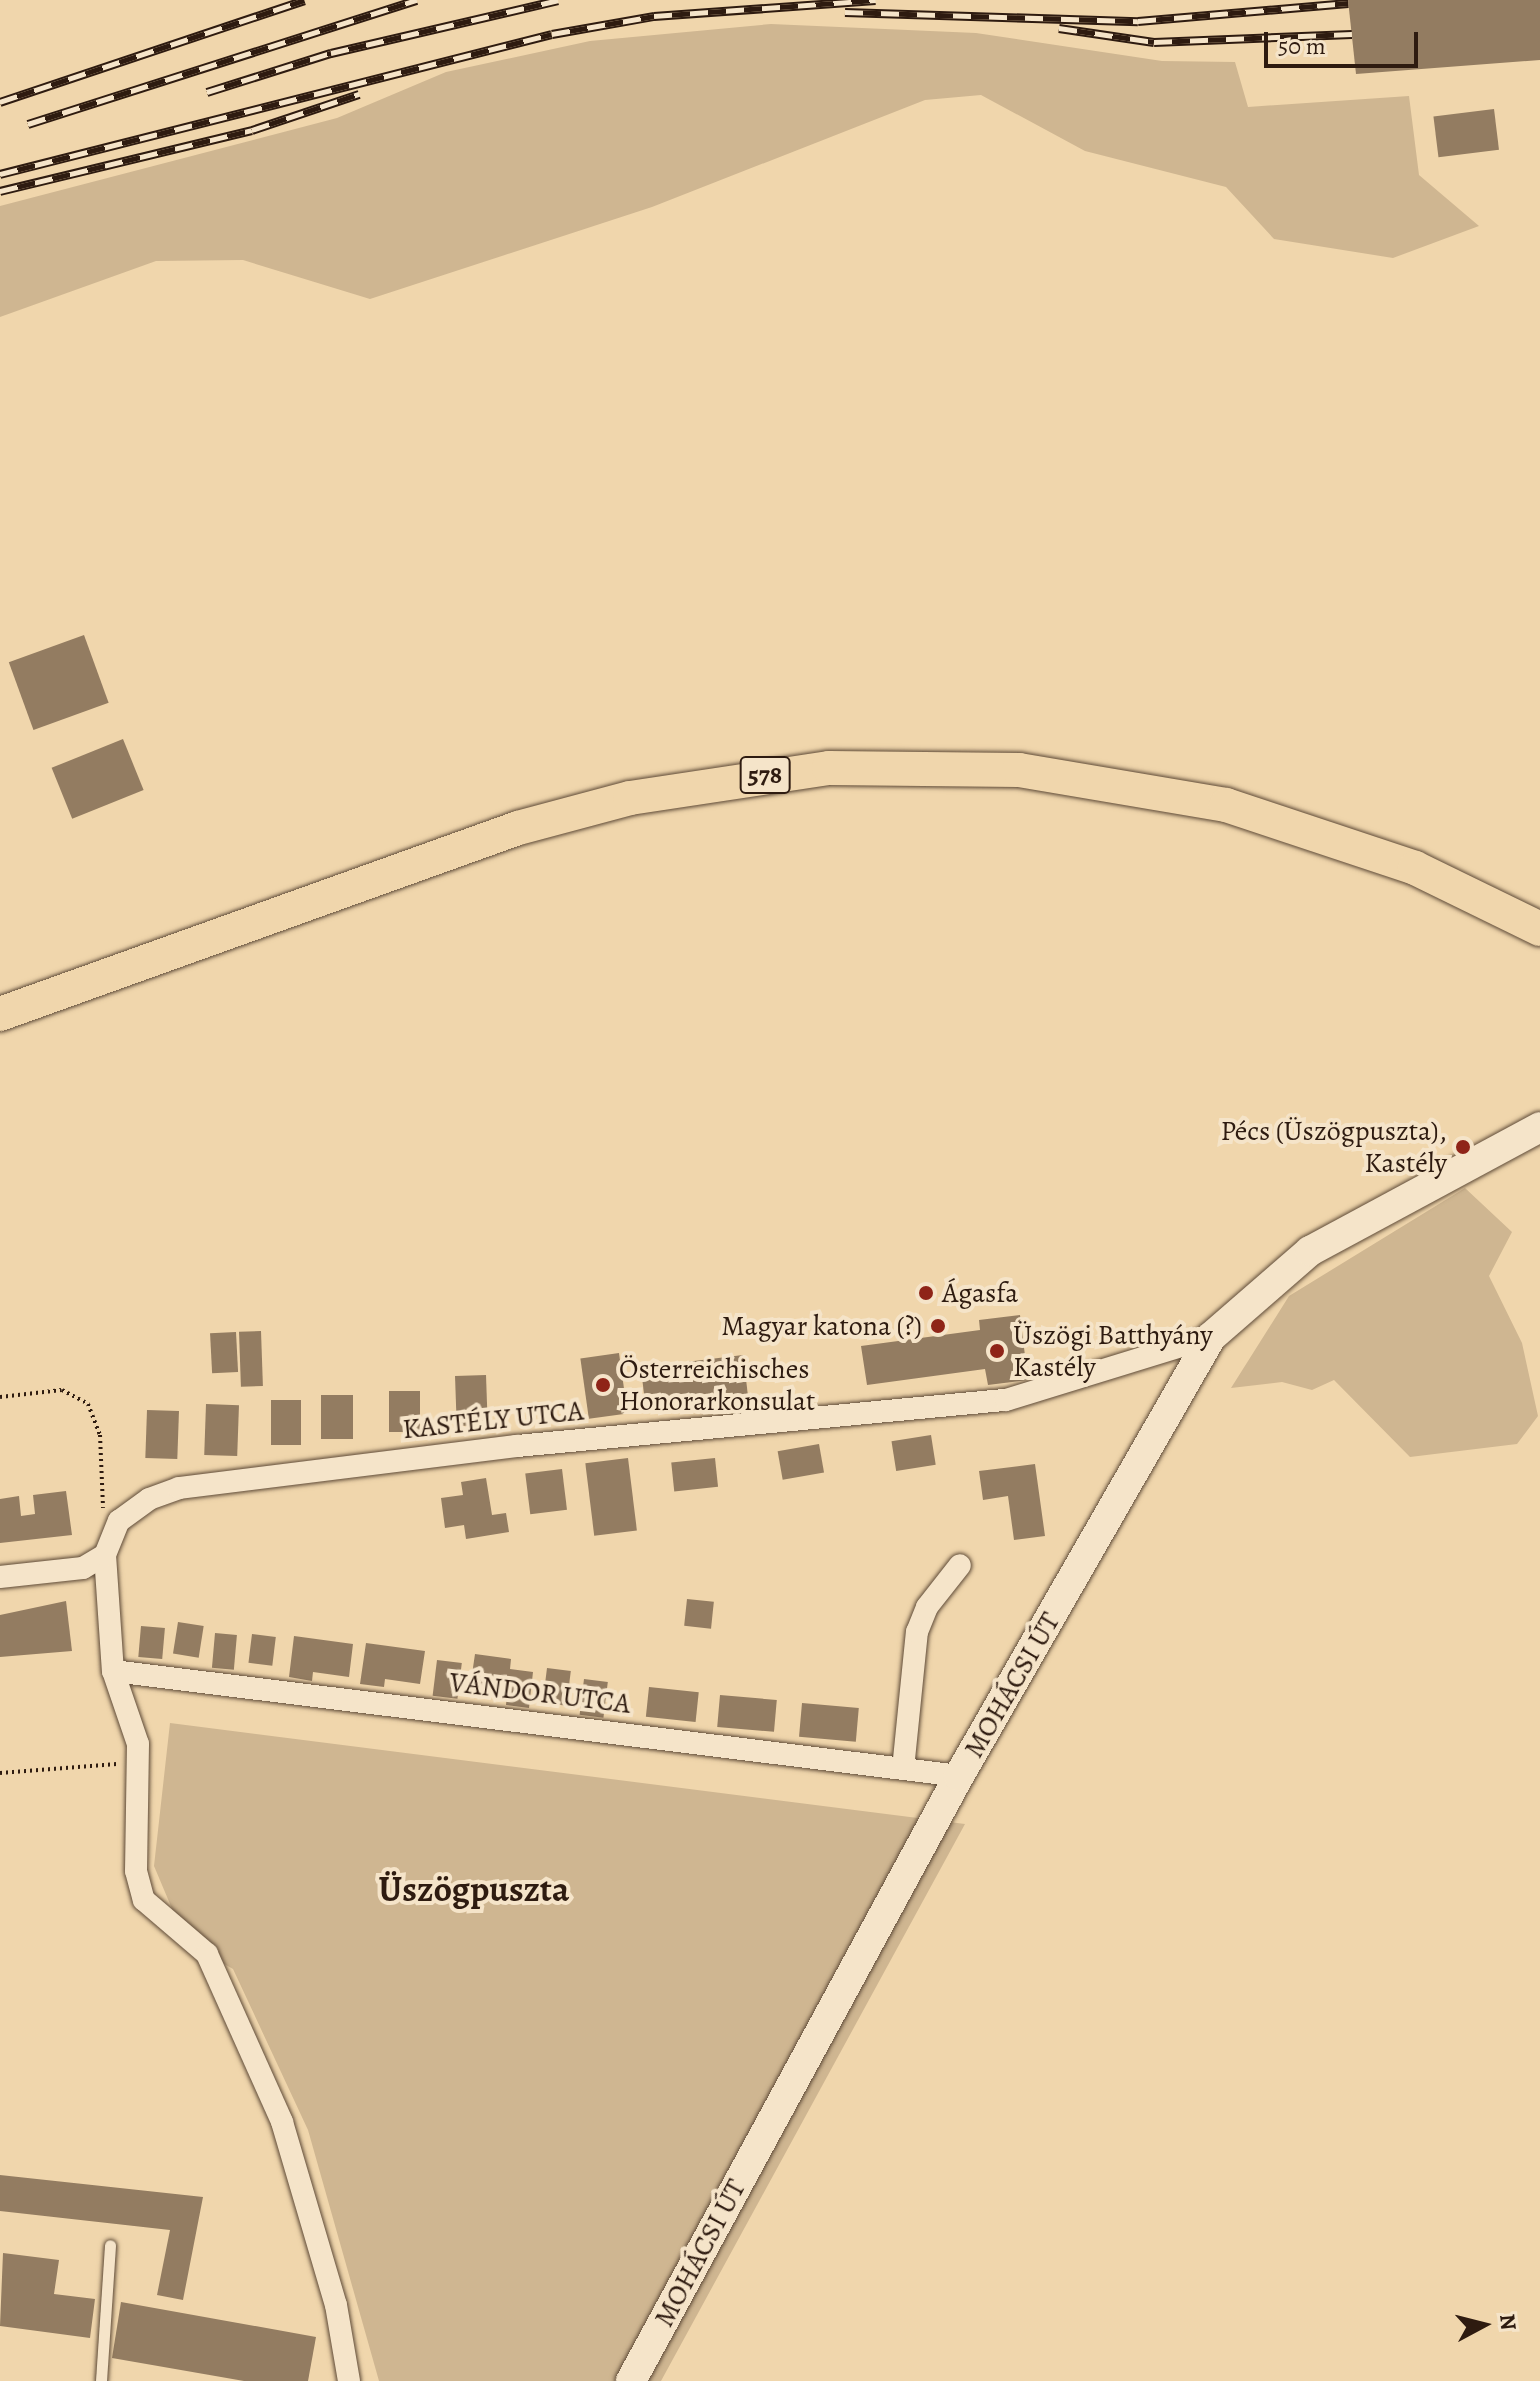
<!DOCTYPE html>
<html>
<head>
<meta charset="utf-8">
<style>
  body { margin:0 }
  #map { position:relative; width:1540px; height:2381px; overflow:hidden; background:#f0d6ac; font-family:Alegreya,serif }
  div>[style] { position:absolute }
  .green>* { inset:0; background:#cfb691 }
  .building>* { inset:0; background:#937c61; transform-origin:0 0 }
  .path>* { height:4px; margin-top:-2px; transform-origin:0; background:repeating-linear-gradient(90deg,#2e1b10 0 2px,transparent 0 6px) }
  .roads { filter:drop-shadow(0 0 2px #5e4a37) drop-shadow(0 0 2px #5e4a37) }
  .service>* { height:11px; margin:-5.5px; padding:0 5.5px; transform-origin:5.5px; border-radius:5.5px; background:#f5e4c9 }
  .minor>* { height:22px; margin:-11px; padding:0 11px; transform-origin:11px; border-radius:11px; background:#f5e4c9 }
  .secondary>* { height:30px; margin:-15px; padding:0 15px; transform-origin:15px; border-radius:15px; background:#f5e4c9 }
  .primary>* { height:34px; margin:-17px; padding:0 17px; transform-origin:17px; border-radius:17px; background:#f0d6ac }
  .rail>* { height:9px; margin-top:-4.5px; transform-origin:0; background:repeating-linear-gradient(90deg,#f5e4c9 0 18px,#2e1b10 0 36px); box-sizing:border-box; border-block:2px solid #2e1b10 }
  .dots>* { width:22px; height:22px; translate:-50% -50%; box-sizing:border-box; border:4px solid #f5e4c9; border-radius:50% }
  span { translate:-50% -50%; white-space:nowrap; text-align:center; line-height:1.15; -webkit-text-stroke:8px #f5e4c9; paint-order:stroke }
  .shield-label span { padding:2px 6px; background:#f5e4c9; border:2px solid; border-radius:6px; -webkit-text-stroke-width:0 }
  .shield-label { font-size:26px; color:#2e1b10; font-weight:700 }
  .poi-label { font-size:28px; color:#2e1b10 }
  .right { translate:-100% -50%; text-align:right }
  .left { translate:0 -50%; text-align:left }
  .street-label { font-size:28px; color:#2e1b10 }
  .district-label { font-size:36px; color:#2e1b10; font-weight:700 }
  .north { position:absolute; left:1444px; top:2285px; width:80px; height:80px; -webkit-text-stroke:6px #f5e4c9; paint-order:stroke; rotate:83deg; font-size:22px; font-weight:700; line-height:32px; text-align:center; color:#2e1b10 }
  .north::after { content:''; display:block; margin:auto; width:28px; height:36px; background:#2e1b10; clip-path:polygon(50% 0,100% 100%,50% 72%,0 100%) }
  .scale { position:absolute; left:1264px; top:32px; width:154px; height:36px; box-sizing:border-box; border:4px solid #2e1b10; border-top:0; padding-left:10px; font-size:24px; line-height:28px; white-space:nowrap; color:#2e1b10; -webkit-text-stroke:6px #f5e4c9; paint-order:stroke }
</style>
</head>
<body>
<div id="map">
  <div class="green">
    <div style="clip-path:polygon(771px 24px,976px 33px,1162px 61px,1235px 62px,1248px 107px,1409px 96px,1419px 175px,1479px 226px,1393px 258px,1274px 239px,1226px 187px,1085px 151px,981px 95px,925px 100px,652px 207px,370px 299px,243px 260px,156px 261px,0 317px,0 206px,337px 118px,446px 72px,590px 41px)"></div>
    <div style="clip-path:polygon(1465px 1188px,1512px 1232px,1489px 1276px,1522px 1343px,1538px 1416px,1517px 1444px,1410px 1457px,1334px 1380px,1312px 1390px,1282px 1382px,1231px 1388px,1289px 1296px)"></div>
    <div style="clip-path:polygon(170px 1723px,965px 1824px,661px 2381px,379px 2381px,308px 2130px,233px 1969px,186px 1942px,154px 1866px)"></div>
  </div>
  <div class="building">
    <div style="clip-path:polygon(1348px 0,1540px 0,1540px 60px,1356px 74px)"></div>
    <div style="left:1494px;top:109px;width:41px;height:61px;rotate:83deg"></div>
    <div style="left:84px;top:635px;width:72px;height:80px;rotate:70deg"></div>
    <div style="left:123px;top:739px;width:55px;height:77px;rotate:68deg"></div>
    <div style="clip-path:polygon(1020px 1315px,1028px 1380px,988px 1385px,985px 1369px,867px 1385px,861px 1346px,980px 1330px,979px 1320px)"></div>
    <div style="left:261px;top:1331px;width:55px;height:22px;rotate:88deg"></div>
    <div style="left:236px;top:1332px;width:40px;height:26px;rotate:87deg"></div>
    <div style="left:619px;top:1353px;width:61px;height:39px;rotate:82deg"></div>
    <div style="left:743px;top:1355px;width:40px;height:103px;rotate:83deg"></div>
    <div style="left:486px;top:1375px;width:50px;height:31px;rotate:88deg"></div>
    <div style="left:389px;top:1391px;width:31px;height:41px"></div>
    <div style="left:321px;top:1395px;width:32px;height:44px"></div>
    <div style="left:271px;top:1400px;width:30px;height:45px"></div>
    <div style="left:206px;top:1404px;width:33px;height:51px;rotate:2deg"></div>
    <div style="left:147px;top:1410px;width:32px;height:48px;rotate:2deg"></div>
    <div style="left:931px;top:1435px;width:30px;height:40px;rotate:81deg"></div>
    <div style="left:819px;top:1444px;width:29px;height:42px;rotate:80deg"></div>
    <div style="left:628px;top:1458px;width:73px;height:43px;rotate:83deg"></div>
    <div style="left:715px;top:1458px;width:29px;height:44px;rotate:84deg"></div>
    <div style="clip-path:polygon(1035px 1464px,1045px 1536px,1014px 1540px,1008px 1496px,983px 1500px,979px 1471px)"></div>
    <div style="left:562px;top:1469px;width:41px;height:37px;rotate:83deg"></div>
    <div style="clip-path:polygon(486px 1478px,492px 1515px,506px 1513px,509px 1532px,466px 1539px,464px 1525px,445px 1528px,441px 1498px,463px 1495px,461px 1482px)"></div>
    <div style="clip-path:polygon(66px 1491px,72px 1535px,0 1543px,0 1499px,19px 1496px,21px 1516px,35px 1514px,33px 1495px)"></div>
    <div style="left:687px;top:1599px;width:27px;height:27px;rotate:6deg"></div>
    <div style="clip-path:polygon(66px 1601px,72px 1651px,0 1657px,0 1615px)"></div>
    <div style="left:178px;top:1622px;width:26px;height:32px;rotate:9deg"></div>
    <div style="left:141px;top:1626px;width:24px;height:31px;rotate:5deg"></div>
    <div style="left:215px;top:1633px;width:22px;height:35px;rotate:5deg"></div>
    <div style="left:252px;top:1634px;width:24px;height:29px;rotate:7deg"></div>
    <div style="clip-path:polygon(294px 1636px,353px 1644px,349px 1677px,313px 1672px,312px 1681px,289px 1677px)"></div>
    <div style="clip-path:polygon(366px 1643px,425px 1651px,420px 1684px,385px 1679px,384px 1687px,360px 1684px)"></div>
    <div style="clip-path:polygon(475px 1654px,511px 1659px,510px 1669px,533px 1672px,529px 1708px,506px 1705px,507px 1694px,470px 1688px)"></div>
    <div style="left:437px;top:1660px;width:25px;height:36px;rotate:7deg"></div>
    <div style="left:547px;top:1668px;width:24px;height:35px;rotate:7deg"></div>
    <div style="left:584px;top:1679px;width:24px;height:36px;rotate:7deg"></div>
    <div style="left:649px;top:1687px;width:50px;height:30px;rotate:6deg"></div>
    <div style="left:720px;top:1695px;width:57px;height:32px;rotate:5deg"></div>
    <div style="left:802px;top:1703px;width:57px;height:34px;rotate:5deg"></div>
    <div style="clip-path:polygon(0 2175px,203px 2197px,183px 2300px,157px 2295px,170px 2230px,0 2211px)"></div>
    <div style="clip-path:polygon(3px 2253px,59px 2260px,54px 2294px,95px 2299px,90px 2338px,0 2326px)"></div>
    <div style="clip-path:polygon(121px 2302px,316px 2337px,308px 2381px,244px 2381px,112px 2358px)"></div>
  </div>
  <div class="path">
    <div style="left:0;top:1397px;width:62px;rotate:-6.4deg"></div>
    <div style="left:62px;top:1390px;width:30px;rotate:28deg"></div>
    <div style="left:88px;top:1404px;width:33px;rotate:69deg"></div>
    <div style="left:100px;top:1435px;width:73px;rotate:87.6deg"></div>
    <div style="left:0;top:1773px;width:117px;rotate:-4.4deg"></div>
  </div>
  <div class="roads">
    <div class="service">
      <div style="left:101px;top:2381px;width:136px;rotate:-86.2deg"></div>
    </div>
    <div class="minor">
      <div style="left:105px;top:1555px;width:116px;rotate:86.1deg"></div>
      <div style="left:113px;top:1671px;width:77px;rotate:71.1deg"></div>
      <div style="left:138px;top:1744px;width:127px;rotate:90.9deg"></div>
      <div style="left:136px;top:1871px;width:30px;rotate:75deg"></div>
      <div style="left:144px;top:1900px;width:83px;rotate:40.6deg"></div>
      <div style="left:207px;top:1954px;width:184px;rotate:65.9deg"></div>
      <div style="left:282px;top:2122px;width:191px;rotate:73.6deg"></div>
      <div style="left:336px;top:2305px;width:77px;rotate:80.3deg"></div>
      <div style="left:0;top:1577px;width:83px;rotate:-6.2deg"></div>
      <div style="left:83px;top:1568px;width:26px;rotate:-31deg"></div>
      <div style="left:105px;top:1555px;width:37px;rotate:-68deg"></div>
      <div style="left:119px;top:1521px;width:37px;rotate:-36deg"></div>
      <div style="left:149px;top:1499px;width:32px;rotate:-20deg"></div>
      <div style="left:179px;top:1488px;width:341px;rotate:-7.1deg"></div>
      <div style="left:517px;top:1446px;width:491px;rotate:-5.4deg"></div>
      <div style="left:1006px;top:1400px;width:214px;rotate:-17.1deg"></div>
      <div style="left:113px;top:1671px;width:852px;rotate:7.07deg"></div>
      <div style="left:903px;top:1769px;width:138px;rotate:-84.2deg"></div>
      <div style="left:917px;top:1632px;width:27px;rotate:-68deg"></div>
      <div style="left:927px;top:1607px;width:53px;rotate:-51.8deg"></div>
    </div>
    <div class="secondary">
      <div style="left:631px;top:2381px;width:688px;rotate:-61.54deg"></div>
      <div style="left:959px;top:1776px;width:506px;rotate:-60.14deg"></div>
      <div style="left:1211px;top:1337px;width:131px;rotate:-41deg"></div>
      <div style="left:1310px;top:1251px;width:261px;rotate:-28.3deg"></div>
    </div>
    <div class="primary">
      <div style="left:0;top:1014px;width:550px;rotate:-19.75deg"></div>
      <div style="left:518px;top:828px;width:116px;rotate:-15deg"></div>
      <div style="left:630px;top:798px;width:201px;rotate:-8.6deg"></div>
      <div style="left:829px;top:768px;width:190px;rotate:0.6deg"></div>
      <div style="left:1019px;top:770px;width:210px;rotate:9.6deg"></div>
      <div style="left:1226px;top:805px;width:199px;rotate:18.4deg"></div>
      <div style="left:1415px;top:868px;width:139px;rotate:26deg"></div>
    </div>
  </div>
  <div class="rail">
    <div style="left:845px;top:12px;width:293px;rotate:1.8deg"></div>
    <div style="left:1138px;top:21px;width:211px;rotate:-4.9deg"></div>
    <div style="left:1059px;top:28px;width:96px;rotate:8.4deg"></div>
    <div style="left:1154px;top:42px;width:198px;rotate:-2.3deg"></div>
    <div style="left:207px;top:92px;width:130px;rotate:-17.5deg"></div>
    <div style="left:331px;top:53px;width:233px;rotate:-13.1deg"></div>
    <div style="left:0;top:102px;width:321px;rotate:-18.5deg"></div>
    <div style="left:28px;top:124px;width:408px;rotate:-17.7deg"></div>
    <div style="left:0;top:174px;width:569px;rotate:-14.23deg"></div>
    <div style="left:552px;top:34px;width:104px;rotate:-10deg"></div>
    <div style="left:654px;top:16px;width:222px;rotate:-4.1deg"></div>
    <div style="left:0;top:191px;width:259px;rotate:-13.6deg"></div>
    <div style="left:252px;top:130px;width:113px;rotate:-18.6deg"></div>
  </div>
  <div class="dots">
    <div style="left:1463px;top:1147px;background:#8f2418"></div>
    <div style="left:926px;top:1293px;background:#8f2418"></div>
    <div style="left:938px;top:1326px;background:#8f2418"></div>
    <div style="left:997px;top:1351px;background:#8f2418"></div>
    <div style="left:603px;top:1385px;background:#8f2418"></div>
  </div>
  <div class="shield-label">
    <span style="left:765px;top:775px">578</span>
  </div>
  <div class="poi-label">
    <span class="right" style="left:1447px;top:1147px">Pécs (Üszögpuszta),<br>Kastély</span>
    <span class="left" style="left:942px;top:1293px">Ágasfa</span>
    <span class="right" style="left:922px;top:1326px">Magyar katona (?)</span>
    <span class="left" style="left:1013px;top:1351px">Üszögi Batthyány<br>Kastély</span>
    <span class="left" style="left:619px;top:1385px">Österreichisches<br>Honorarkonsulat</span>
  </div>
  <div class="street-label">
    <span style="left:493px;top:1420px;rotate:-6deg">KASTÉLY UTCA</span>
    <span style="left:1012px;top:1685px;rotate:-60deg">MOHÁCSI ÚT</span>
    <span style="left:540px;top:1693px;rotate:7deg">VÁNDOR UTCA</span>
    <span style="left:700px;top:2253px;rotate:-62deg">MOHÁCSI ÚT</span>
  </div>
  <div class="district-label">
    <span style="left:474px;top:1889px">Üszögpuszta</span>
  </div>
  <div class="north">N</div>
  <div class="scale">50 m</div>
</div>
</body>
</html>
